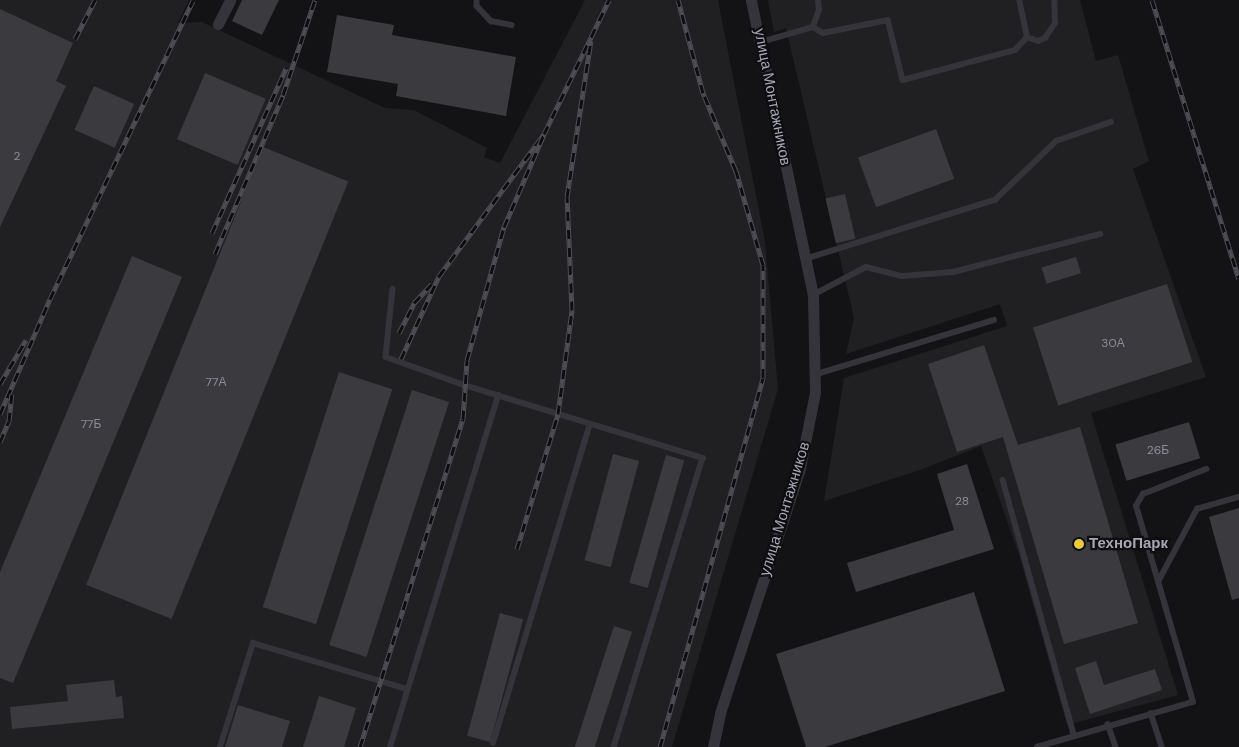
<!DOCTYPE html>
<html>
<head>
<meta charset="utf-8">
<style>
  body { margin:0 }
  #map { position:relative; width:1239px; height:747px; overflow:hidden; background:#131315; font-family:"DM Sans",sans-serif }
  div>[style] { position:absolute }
  .built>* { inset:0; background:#201f22 }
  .building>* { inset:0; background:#3b3b3f; transform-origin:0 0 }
  .lane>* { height:5.5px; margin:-2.75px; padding:0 2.75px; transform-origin:2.75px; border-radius:2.75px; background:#34343a }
  .street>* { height:11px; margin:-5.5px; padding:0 5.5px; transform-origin:5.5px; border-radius:5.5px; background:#34343a }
  .rail>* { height:5px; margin-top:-2.5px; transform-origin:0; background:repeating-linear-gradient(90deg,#0e0e10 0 9px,#4d4e55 0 18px); box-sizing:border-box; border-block:1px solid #4d4e55 }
  .dots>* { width:14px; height:14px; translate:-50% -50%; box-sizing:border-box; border:2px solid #0e0e10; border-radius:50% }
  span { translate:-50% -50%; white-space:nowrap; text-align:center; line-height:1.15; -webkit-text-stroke:4.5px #0e0e10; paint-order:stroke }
  .number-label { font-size:12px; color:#8a8c98 }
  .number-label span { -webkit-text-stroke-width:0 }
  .street-label { font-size:15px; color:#a5a7b5 }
  .poi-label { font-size:15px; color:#a5a7b5; font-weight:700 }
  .left { translate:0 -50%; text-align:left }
</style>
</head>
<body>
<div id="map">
  <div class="built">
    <div style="clip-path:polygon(0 0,189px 0,178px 23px,202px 22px,385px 108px,414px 110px,487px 148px,484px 157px,500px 163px,585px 0,718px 0,765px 242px,778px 389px,672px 747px,0 747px)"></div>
    <div style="clip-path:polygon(768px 0,1080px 0,1096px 61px,1118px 55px,1149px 161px,1133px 169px,1206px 377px,1091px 413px,1178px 695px,1067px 725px,1019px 555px,981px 446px,920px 470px,824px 501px,844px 378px,1007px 326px,1000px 304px,846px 354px,854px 318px,786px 28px,774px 32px)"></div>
  </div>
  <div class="building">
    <div style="clip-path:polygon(242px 0,279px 0,262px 35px,232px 21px)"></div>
    <div style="clip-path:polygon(0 9px,73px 43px,56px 81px,66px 86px,0 227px)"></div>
    <div style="clip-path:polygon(337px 15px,394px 25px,392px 35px,516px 57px,506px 116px,396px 96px,398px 84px,327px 72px)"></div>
    <div style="left:205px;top:73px;width:66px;height:72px;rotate:23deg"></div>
    <div style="left:94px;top:86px;width:44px;height:48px;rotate:24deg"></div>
    <div style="left:936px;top:129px;width:53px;height:83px;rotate:70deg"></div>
    <div style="left:263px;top:147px;width:92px;height:472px;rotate:22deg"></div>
    <div style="left:845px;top:194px;width:46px;height:20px;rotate:77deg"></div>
    <div style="clip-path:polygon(132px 256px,182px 277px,13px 683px,0 678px,0 572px)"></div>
    <div style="left:1076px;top:257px;width:17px;height:36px;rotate:73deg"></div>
    <div style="left:1167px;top:284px;width:82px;height:141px;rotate:72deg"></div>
    <div style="clip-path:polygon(984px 345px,1018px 445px,1080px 427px,1138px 623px,1064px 644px,1003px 437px,957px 452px,928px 364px)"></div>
    <div style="left:339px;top:372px;width:56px;height:247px;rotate:18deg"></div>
    <div style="left:412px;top:390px;width:39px;height:268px;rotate:18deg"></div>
    <div style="left:1189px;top:422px;width:38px;height:77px;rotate:73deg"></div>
    <div style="left:613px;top:454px;width:27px;height:110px;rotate:15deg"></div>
    <div style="left:666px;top:455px;width:19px;height:133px;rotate:16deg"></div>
    <div style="clip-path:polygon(967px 464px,994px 549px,856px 592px,847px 563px,954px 530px,937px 474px)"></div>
    <div style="clip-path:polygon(1239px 508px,1239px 598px,1232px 600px,1209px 517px)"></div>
    <div style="clip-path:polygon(974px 592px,1005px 691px,825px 747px,806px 747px,776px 654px)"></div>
    <div style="left:500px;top:613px;width:24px;height:127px;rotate:15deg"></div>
    <div style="left:614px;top:626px;width:19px;height:127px;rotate:18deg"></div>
    <div style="clip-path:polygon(1096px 661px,1104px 685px,1155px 669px,1162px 690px,1090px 714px,1075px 668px)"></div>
    <div style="clip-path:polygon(114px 680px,116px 697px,122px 696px,124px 718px,12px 729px,10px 707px,68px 701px,66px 685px)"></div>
    <div style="clip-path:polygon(319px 696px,356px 708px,344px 747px,303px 747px)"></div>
    <div style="clip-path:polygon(238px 705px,290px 721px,282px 747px,225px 747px)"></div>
  </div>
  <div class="lane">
    <div style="left:477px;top:0;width:6px;rotate:90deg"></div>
    <div style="left:477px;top:6px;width:21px;rotate:47deg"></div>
    <div style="left:491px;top:21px;width:21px;rotate:11deg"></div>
    <div style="left:813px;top:27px;width:18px;rotate:-71deg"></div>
    <div style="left:819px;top:10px;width:10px;rotate:-96deg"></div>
    <div style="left:1027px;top:37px;width:12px;rotate:20deg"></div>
    <div style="left:1038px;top:41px;width:8px;rotate:-23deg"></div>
    <div style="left:1045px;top:38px;width:18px;rotate:-56deg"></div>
    <div style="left:1055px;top:23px;width:23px;rotate:-92deg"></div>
    <div style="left:761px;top:42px;width:54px;rotate:-16.1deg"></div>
    <div style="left:813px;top:27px;width:12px;rotate:31deg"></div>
    <div style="left:823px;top:33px;width:66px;rotate:-11.3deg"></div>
    <div style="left:888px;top:20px;width:62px;rotate:76deg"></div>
    <div style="left:903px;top:80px;width:116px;rotate:-15deg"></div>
    <div style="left:1015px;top:50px;width:18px;rotate:-47deg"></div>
    <div style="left:1027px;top:37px;width:38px;rotate:-102deg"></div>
    <div style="left:805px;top:259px;width:199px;rotate:-17.3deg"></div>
    <div style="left:995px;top:200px;width:85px;rotate:-44deg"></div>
    <div style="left:1056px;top:141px;width:58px;rotate:-19.1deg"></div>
    <div style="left:393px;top:289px;width:68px;rotate:95.9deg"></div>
    <div style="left:386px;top:357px;width:83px;rotate:19.7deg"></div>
    <div style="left:464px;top:385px;width:250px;rotate:17deg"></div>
    <div style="left:703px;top:458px;width:302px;rotate:107.1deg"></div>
    <div style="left:813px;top:295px;width:60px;rotate:-27.8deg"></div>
    <div style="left:866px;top:267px;width:37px;rotate:14deg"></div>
    <div style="left:902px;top:276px;width:51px;rotate:-4.5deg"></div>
    <div style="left:953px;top:272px;width:152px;rotate:-14.5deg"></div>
    <div style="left:814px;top:375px;width:188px;rotate:-17deg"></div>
    <div style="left:1003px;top:480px;width:265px;rotate:74.4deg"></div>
    <div style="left:1158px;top:582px;width:83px;rotate:-61.9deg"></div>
    <div style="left:1197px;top:509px;width:43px;rotate:-16.3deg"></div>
    <div style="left:1151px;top:713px;width:36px;rotate:72deg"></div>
    <div style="left:1108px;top:724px;width:24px;rotate:71deg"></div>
    <div style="left:493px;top:743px;width:333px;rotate:-73.1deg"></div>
    <div style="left:220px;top:747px;width:109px;rotate:-72.4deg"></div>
    <div style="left:253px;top:643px;width:161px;rotate:16.6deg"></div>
    <div style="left:390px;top:747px;width:368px;rotate:-72.9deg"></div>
    <div style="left:1037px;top:747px;width:162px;rotate:-16.1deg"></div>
    <div style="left:1193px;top:702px;width:204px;rotate:-106.2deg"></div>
    <div style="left:1136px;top:506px;width:14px;rotate:-60deg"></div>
    <div style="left:1143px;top:494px;width:68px;rotate:-21.6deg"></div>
  </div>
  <div class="street">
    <div style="left:218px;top:24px;width:27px;rotate:-63deg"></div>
    <div style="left:713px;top:747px;width:35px;rotate:-78deg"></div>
    <div style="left:720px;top:713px;width:258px;rotate:-71.9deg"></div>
    <div style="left:800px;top:468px;width:77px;rotate:-78.8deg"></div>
    <div style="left:815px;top:392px;width:97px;rotate:-91.2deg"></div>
    <div style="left:813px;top:295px;width:301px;rotate:-101.9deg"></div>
  </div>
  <div class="rail">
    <div style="left:1152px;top:0;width:292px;rotate:72.7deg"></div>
    <div style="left:75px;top:39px;width:44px;rotate:-62.9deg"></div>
    <div style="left:212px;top:233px;width:181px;rotate:-65.8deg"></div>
    <div style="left:215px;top:254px;width:173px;rotate:-66.8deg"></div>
    <div style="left:283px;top:95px;width:100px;rotate:-71.4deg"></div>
    <div style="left:399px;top:333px;width:34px;rotate:-63deg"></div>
    <div style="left:414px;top:303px;width:26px;rotate:-47deg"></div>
    <div style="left:401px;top:359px;width:91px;rotate:-65.4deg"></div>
    <div style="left:439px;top:276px;width:177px;rotate:-53.5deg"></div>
    <div style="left:544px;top:134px;width:149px;rotate:-64.1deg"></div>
    <div style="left:0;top:384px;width:51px;rotate:-59.4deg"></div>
    <div style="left:0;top:414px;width:125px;rotate:-66.5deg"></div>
    <div style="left:50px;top:299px;width:331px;rotate:-64.4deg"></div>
    <div style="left:0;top:442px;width:23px;rotate:-67deg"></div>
    <div style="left:9px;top:421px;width:27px;rotate:-84deg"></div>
    <div style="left:517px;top:549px;width:141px;rotate:-73.1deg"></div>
    <div style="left:558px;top:414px;width:105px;rotate:-82.3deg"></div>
    <div style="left:572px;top:310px;width:113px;rotate:-92.5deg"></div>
    <div style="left:567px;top:197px;width:158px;rotate:-81.3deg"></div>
    <div style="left:360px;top:747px;width:344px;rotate:-72.6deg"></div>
    <div style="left:463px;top:419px;width:59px;rotate:-86.1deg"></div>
    <div style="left:467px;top:360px;width:138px;rotate:-74.5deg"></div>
    <div style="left:504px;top:227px;width:101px;rotate:-66.7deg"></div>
    <div style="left:660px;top:747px;width:383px;rotate:-74.4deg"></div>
    <div style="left:763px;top:378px;width:113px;rotate:-90deg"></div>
    <div style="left:763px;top:265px;width:98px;rotate:-106deg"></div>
    <div style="left:736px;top:171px;width:85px;rotate:-112.9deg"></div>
    <div style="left:703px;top:93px;width:96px;rotate:-105deg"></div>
  </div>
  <div class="dots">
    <div style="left:1079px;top:544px;background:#ebcc35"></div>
  </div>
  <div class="number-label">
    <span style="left:17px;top:157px">2</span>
    <span style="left:1113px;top:344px">30А</span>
    <span style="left:216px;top:383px">77А</span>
    <span style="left:91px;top:425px">77Б</span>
    <span style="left:1158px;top:451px">26Б</span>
    <span style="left:962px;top:502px">28</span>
  </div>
  <div class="street-label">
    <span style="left:772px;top:97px;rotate:79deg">улица Монтажников</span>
    <span style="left:785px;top:509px;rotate:-73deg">улица Монтажников</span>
  </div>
  <div class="poi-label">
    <span class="left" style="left:1089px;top:544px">ТехноПарк</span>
  </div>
</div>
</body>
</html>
